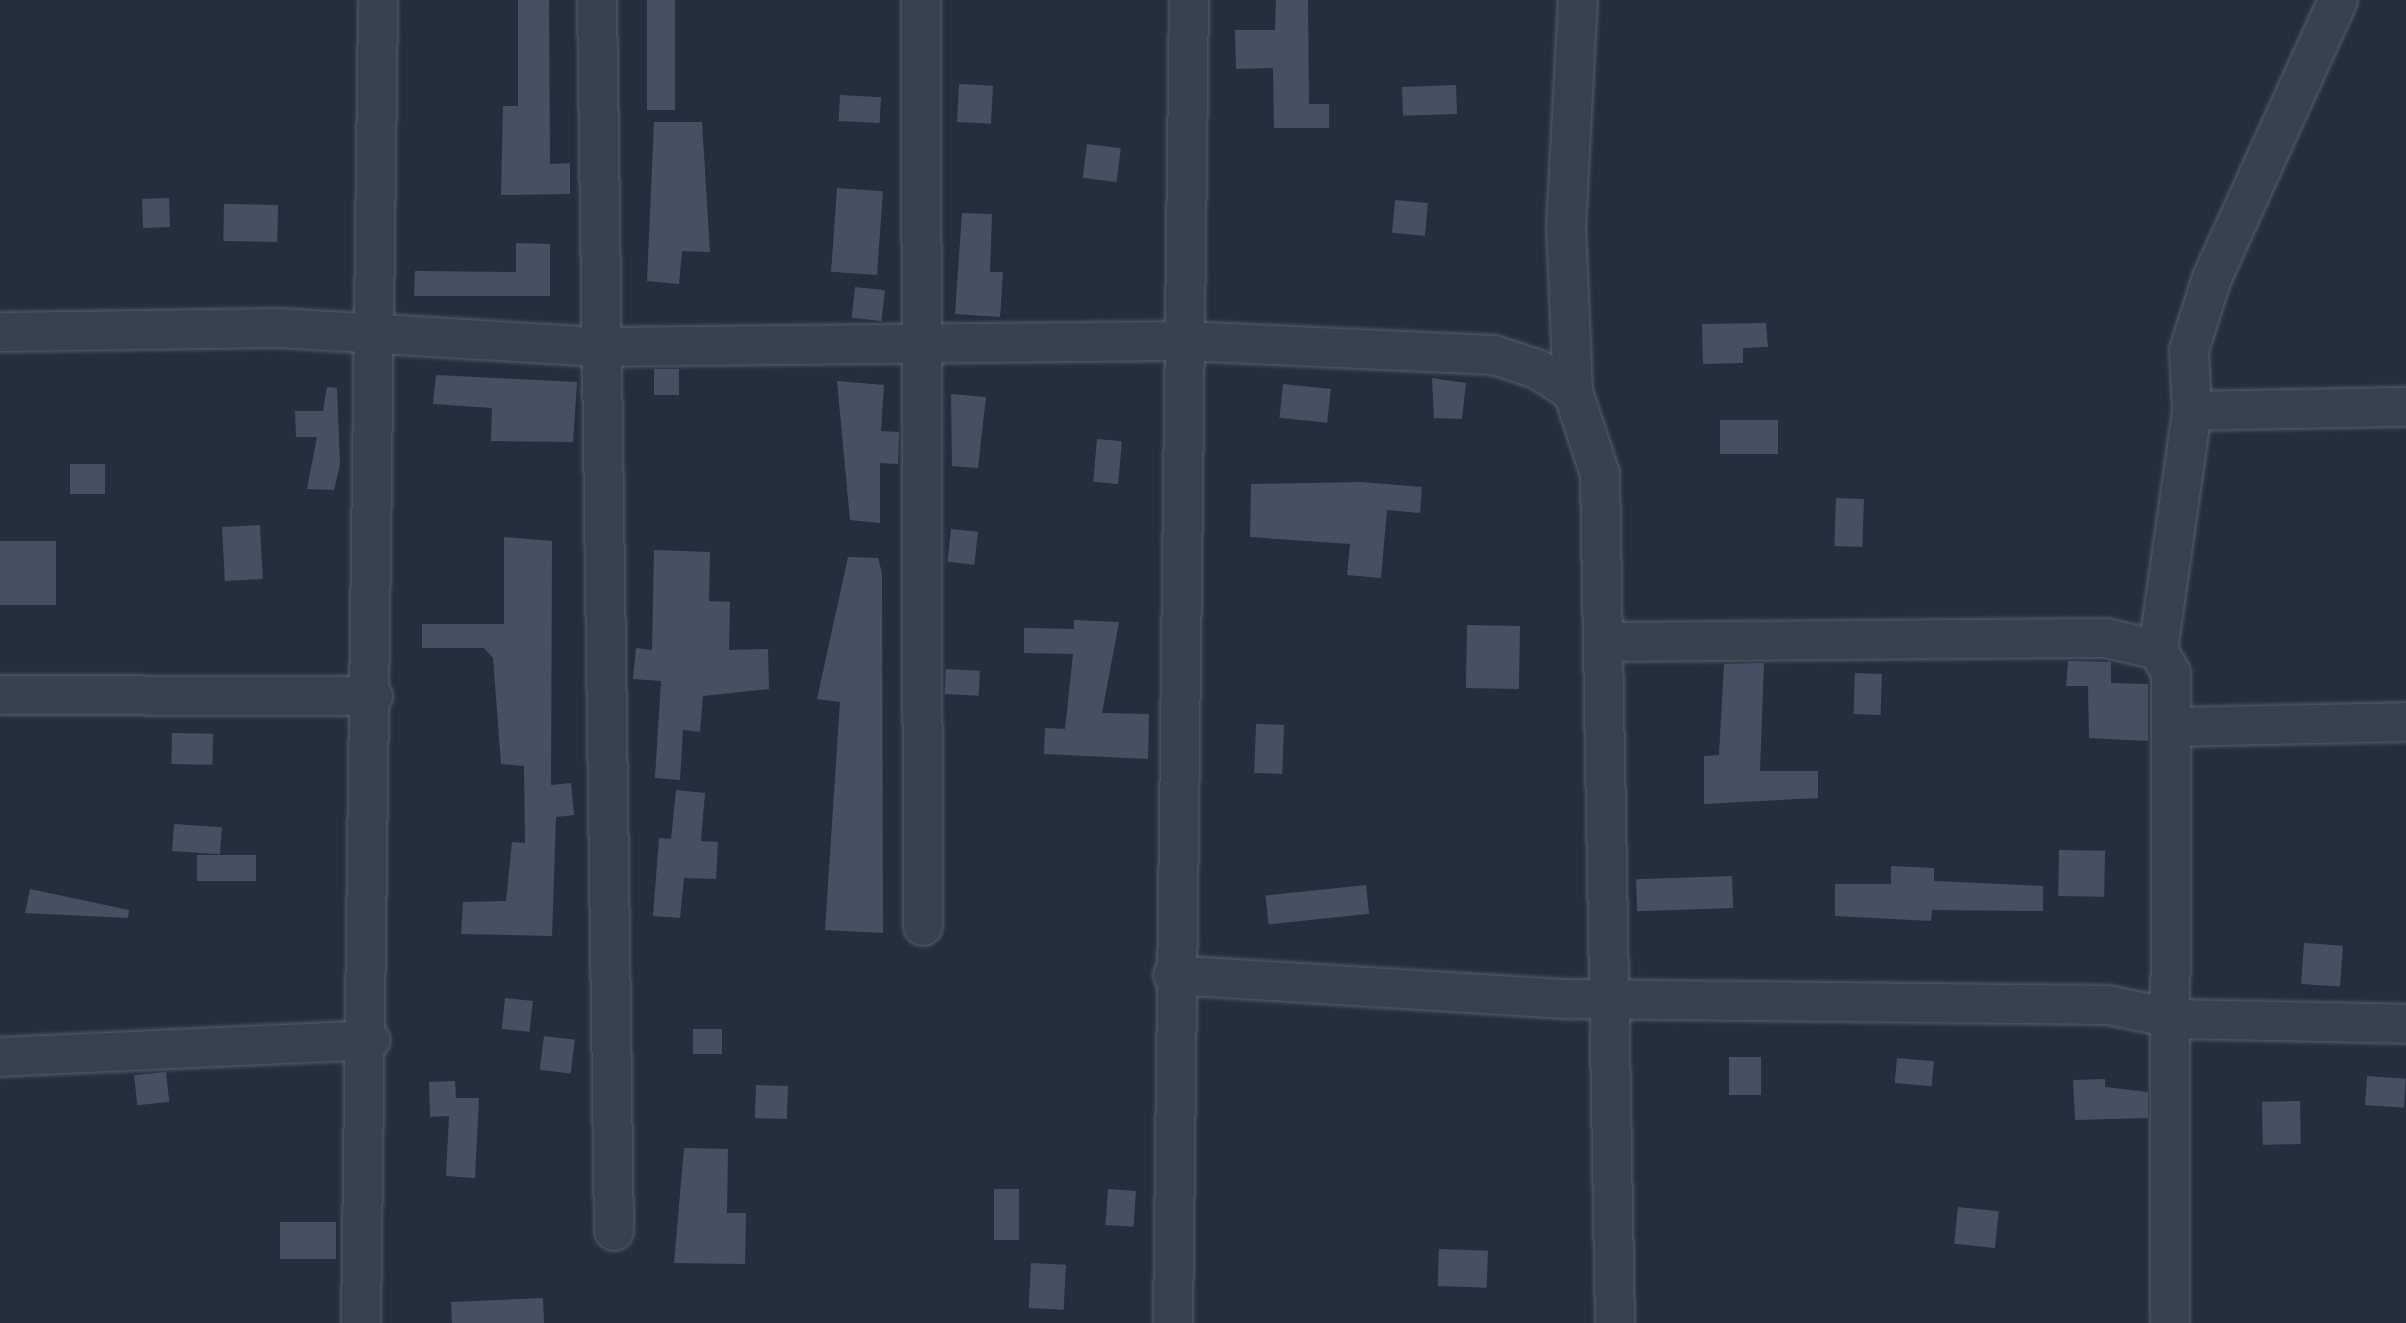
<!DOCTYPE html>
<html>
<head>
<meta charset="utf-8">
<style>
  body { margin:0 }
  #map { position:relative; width:2406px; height:1323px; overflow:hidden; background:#242f3e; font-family:"DM Sans",sans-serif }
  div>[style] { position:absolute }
  .building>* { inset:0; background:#455162; transform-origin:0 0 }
  .roads { filter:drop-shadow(0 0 2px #565f6c) drop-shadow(0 0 2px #565f6c) }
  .minor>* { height:38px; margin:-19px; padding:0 19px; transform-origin:19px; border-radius:19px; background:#38414e }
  span { translate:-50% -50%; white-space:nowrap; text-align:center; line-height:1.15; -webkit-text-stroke:10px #1d2633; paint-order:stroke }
</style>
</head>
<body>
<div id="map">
  <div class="building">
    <div style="clip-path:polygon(518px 0,549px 0,550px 164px,570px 163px,570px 194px,501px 195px,503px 106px,518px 106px)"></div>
    <div style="left:647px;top:0;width:28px;height:110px"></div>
    <div style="clip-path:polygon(1276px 0,1308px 0,1309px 104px,1329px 104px,1329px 128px,1274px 128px,1273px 68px,1236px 69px,1235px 30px,1275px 30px)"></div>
    <div style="left:959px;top:84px;width:34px;height:38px;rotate:3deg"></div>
    <div style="left:1456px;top:85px;width:29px;height:54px;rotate:88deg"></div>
    <div style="left:840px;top:95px;width:41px;height:26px;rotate:3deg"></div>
    <div style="clip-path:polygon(654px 122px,702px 122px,710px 252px,682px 251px,679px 284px,647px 281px)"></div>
    <div style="left:1087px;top:144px;width:34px;height:34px;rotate:7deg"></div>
    <div style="left:837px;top:188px;width:46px;height:84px;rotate:4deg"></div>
    <div style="left:169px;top:198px;width:29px;height:27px;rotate:88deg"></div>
    <div style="left:1395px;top:200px;width:33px;height:33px;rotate:5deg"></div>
    <div style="left:224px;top:204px;width:54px;height:37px;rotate:1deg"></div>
    <div style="clip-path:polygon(962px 213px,992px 214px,990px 272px,1003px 272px,1000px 317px,955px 314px)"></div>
    <div style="clip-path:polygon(516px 243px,550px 244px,550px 296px,414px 296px,415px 271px,516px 272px)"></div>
    <div style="left:855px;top:287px;width:30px;height:31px;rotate:6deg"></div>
    <div style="clip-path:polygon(1766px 323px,1768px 347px,1743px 348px,1743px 363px,1703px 364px,1702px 324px)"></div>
    <div style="left:654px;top:369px;width:25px;height:26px"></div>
    <div style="clip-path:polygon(436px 375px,577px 382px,573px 442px,491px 441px,492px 408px,433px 404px)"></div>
    <div style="clip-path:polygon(1432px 378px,1466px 383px,1462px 419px,1434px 418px)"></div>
    <div style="clip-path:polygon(837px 381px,884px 385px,881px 431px,899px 432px,898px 464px,880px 463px,880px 523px,850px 520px)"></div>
    <div style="left:1283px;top:384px;width:48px;height:34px;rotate:6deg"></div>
    <div style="clip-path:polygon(327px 387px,337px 388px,340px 465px,334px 490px,307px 489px,317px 437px,296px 437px,295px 411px,323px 411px)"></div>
    <div style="clip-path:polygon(951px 394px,986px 397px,978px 468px,952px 466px)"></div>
    <div style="left:1720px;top:420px;width:58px;height:34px"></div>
    <div style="left:1097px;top:439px;width:25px;height:43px;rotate:5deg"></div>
    <div style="left:70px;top:464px;width:35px;height:30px"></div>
    <div style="clip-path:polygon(1361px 482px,1422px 487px,1420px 513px,1387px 510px,1381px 578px,1347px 575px,1350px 544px,1250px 537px,1251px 484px)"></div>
    <div style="left:1836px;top:498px;width:28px;height:48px;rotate:2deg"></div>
    <div style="left:260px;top:525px;width:54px;height:38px;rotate:87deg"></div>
    <div style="left:951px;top:529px;width:27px;height:33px;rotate:6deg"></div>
    <div style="clip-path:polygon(504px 537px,552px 541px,551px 785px,571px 783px,574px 815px,556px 817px,552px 936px,461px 934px,463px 902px,506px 901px,512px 842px,525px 843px,524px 766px,501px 764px,493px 658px,484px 648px,422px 648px,422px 624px,504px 624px)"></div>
    <div style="left:56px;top:541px;width:64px;height:56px;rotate:90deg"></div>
    <div style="clip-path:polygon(654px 550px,710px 552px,709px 601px,730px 602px,729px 650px,768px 649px,769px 689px,703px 696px,700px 732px,683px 730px,680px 780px,655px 778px,661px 681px,633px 679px,636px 648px,652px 650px)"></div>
    <div style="clip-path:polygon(848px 557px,878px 558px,882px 573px,883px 933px,825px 930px,840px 702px,817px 699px)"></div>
    <div style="clip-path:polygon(1074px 620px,1119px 622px,1102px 713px,1149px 714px,1148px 759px,1044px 754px,1045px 728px,1065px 729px,1073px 654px,1024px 653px,1024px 628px,1074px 629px)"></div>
    <div style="left:1467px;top:625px;width:53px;height:63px;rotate:1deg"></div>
    <div style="clip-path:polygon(2068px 661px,2111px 662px,2111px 683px,2148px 684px,2148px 741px,2089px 738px,2088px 686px,2066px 686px)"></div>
    <div style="clip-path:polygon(1764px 663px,1760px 771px,1818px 771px,1818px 798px,1704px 804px,1704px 756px,1719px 755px,1724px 664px)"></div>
    <div style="left:946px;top:669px;width:34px;height:25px;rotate:3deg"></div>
    <div style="left:1855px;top:673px;width:27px;height:41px;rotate:2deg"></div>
    <div style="left:1256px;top:724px;width:28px;height:49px;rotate:2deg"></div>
    <div style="left:172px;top:733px;width:41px;height:31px;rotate:1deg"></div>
    <div style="clip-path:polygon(676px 790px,705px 793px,701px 841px,718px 842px,716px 879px,684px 878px,680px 918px,653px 916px,659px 838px,671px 839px)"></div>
    <div style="left:174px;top:824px;width:48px;height:27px;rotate:4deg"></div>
    <div style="left:2059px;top:850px;width:46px;height:46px;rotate:1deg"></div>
    <div style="left:197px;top:855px;width:59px;height:26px"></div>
    <div style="clip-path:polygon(1891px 866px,1934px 868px,1934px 881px,2043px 886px,2043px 911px,1932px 910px,1931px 921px,1835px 916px,1835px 884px,1891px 884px)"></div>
    <div style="left:1732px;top:876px;width:32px;height:96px;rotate:88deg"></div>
    <div style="left:1366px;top:885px;width:29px;height:101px;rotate:84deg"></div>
    <div style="clip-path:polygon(30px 889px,129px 910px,128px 918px,25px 913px)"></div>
    <div style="left:2304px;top:943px;width:39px;height:41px;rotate:4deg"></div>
    <div style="left:505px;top:998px;width:28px;height:31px;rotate:6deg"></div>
    <div style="left:693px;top:1029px;width:29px;height:25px"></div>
    <div style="left:544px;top:1036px;width:31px;height:34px;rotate:7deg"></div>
    <div style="left:1729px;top:1057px;width:32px;height:38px"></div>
    <div style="left:1897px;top:1058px;width:37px;height:25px;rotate:5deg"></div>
    <div style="left:166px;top:1072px;width:30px;height:32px;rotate:84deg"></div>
    <div style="left:2367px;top:1076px;width:39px;height:29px;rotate:4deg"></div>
    <div style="clip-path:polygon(2105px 1079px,2105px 1087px,2148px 1092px,2148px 1118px,2075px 1120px,2073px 1080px)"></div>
    <div style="clip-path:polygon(455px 1081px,456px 1098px,479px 1098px,475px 1178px,446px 1176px,449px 1116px,430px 1117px,429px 1082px)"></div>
    <div style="left:756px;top:1085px;width:32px;height:33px;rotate:2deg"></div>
    <div style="left:2300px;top:1101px;width:43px;height:38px;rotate:89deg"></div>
    <div style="clip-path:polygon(684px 1148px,728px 1149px,727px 1213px,746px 1213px,745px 1264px,674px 1263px)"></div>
    <div style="left:994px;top:1189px;width:25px;height:51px"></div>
    <div style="left:1108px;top:1189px;width:28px;height:36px;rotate:4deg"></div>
    <div style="left:1958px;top:1207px;width:41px;height:37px;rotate:6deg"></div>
    <div style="left:336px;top:1222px;width:37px;height:56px;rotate:90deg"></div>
    <div style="left:1439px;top:1249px;width:49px;height:37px;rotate:2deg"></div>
    <div style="left:1031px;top:1263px;width:35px;height:45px;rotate:3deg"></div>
    <div style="clip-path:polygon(543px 1298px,544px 1323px,452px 1323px,451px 1302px)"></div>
  </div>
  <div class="roads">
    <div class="minor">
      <div style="left:597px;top:0;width:1231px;rotate:89.21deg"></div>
      <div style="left:921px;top:0;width:926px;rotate:89.88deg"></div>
      <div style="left:0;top:332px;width:279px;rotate:-0.8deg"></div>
      <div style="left:279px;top:328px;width:319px;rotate:3.4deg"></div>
      <div style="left:597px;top:347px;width:587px;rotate:-0.59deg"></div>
      <div style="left:1184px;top:341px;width:310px;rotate:2.6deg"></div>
      <div style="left:1494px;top:355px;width:47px;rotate:18.4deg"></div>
      <div style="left:1539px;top:370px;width:40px;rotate:32.9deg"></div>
      <div style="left:1573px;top:392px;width:86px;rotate:71.8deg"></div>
      <div style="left:1600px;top:474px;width:849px;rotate:88.99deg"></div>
      <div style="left:1573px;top:392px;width:165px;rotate:-92.4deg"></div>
      <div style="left:1566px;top:227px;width:227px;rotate:-87deg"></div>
      <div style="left:2192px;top:411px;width:61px;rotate:-92.8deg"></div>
      <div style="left:2189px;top:350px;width:76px;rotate:-72.3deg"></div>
      <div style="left:2212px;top:278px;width:305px;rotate:-65.6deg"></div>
      <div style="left:1603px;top:642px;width:503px;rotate:-0.46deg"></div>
      <div style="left:2106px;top:638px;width:53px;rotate:13deg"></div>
      <div style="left:2158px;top:650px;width:26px;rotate:61deg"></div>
      <div style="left:2171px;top:673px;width:650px;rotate:90.09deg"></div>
      <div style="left:2158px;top:650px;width:241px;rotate:-81.9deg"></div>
      <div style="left:2192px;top:411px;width:214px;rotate:-1.1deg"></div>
      <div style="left:0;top:695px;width:373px;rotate:0.2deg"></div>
      <div style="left:2172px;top:727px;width:234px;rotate:-1.2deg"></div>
      <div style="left:1173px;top:975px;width:398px;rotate:3.5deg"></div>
      <div style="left:1570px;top:999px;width:538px;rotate:0.64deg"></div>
      <div style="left:2108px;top:1005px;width:69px;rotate:11.6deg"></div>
      <div style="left:2176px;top:1019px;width:230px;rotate:1.2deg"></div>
      <div style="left:0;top:1057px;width:371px;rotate:-2.6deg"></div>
      <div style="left:361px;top:1323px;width:1323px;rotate:-89.26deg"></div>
      <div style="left:1173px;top:1323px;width:1323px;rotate:-89.31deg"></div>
    </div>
  </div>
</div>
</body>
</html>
